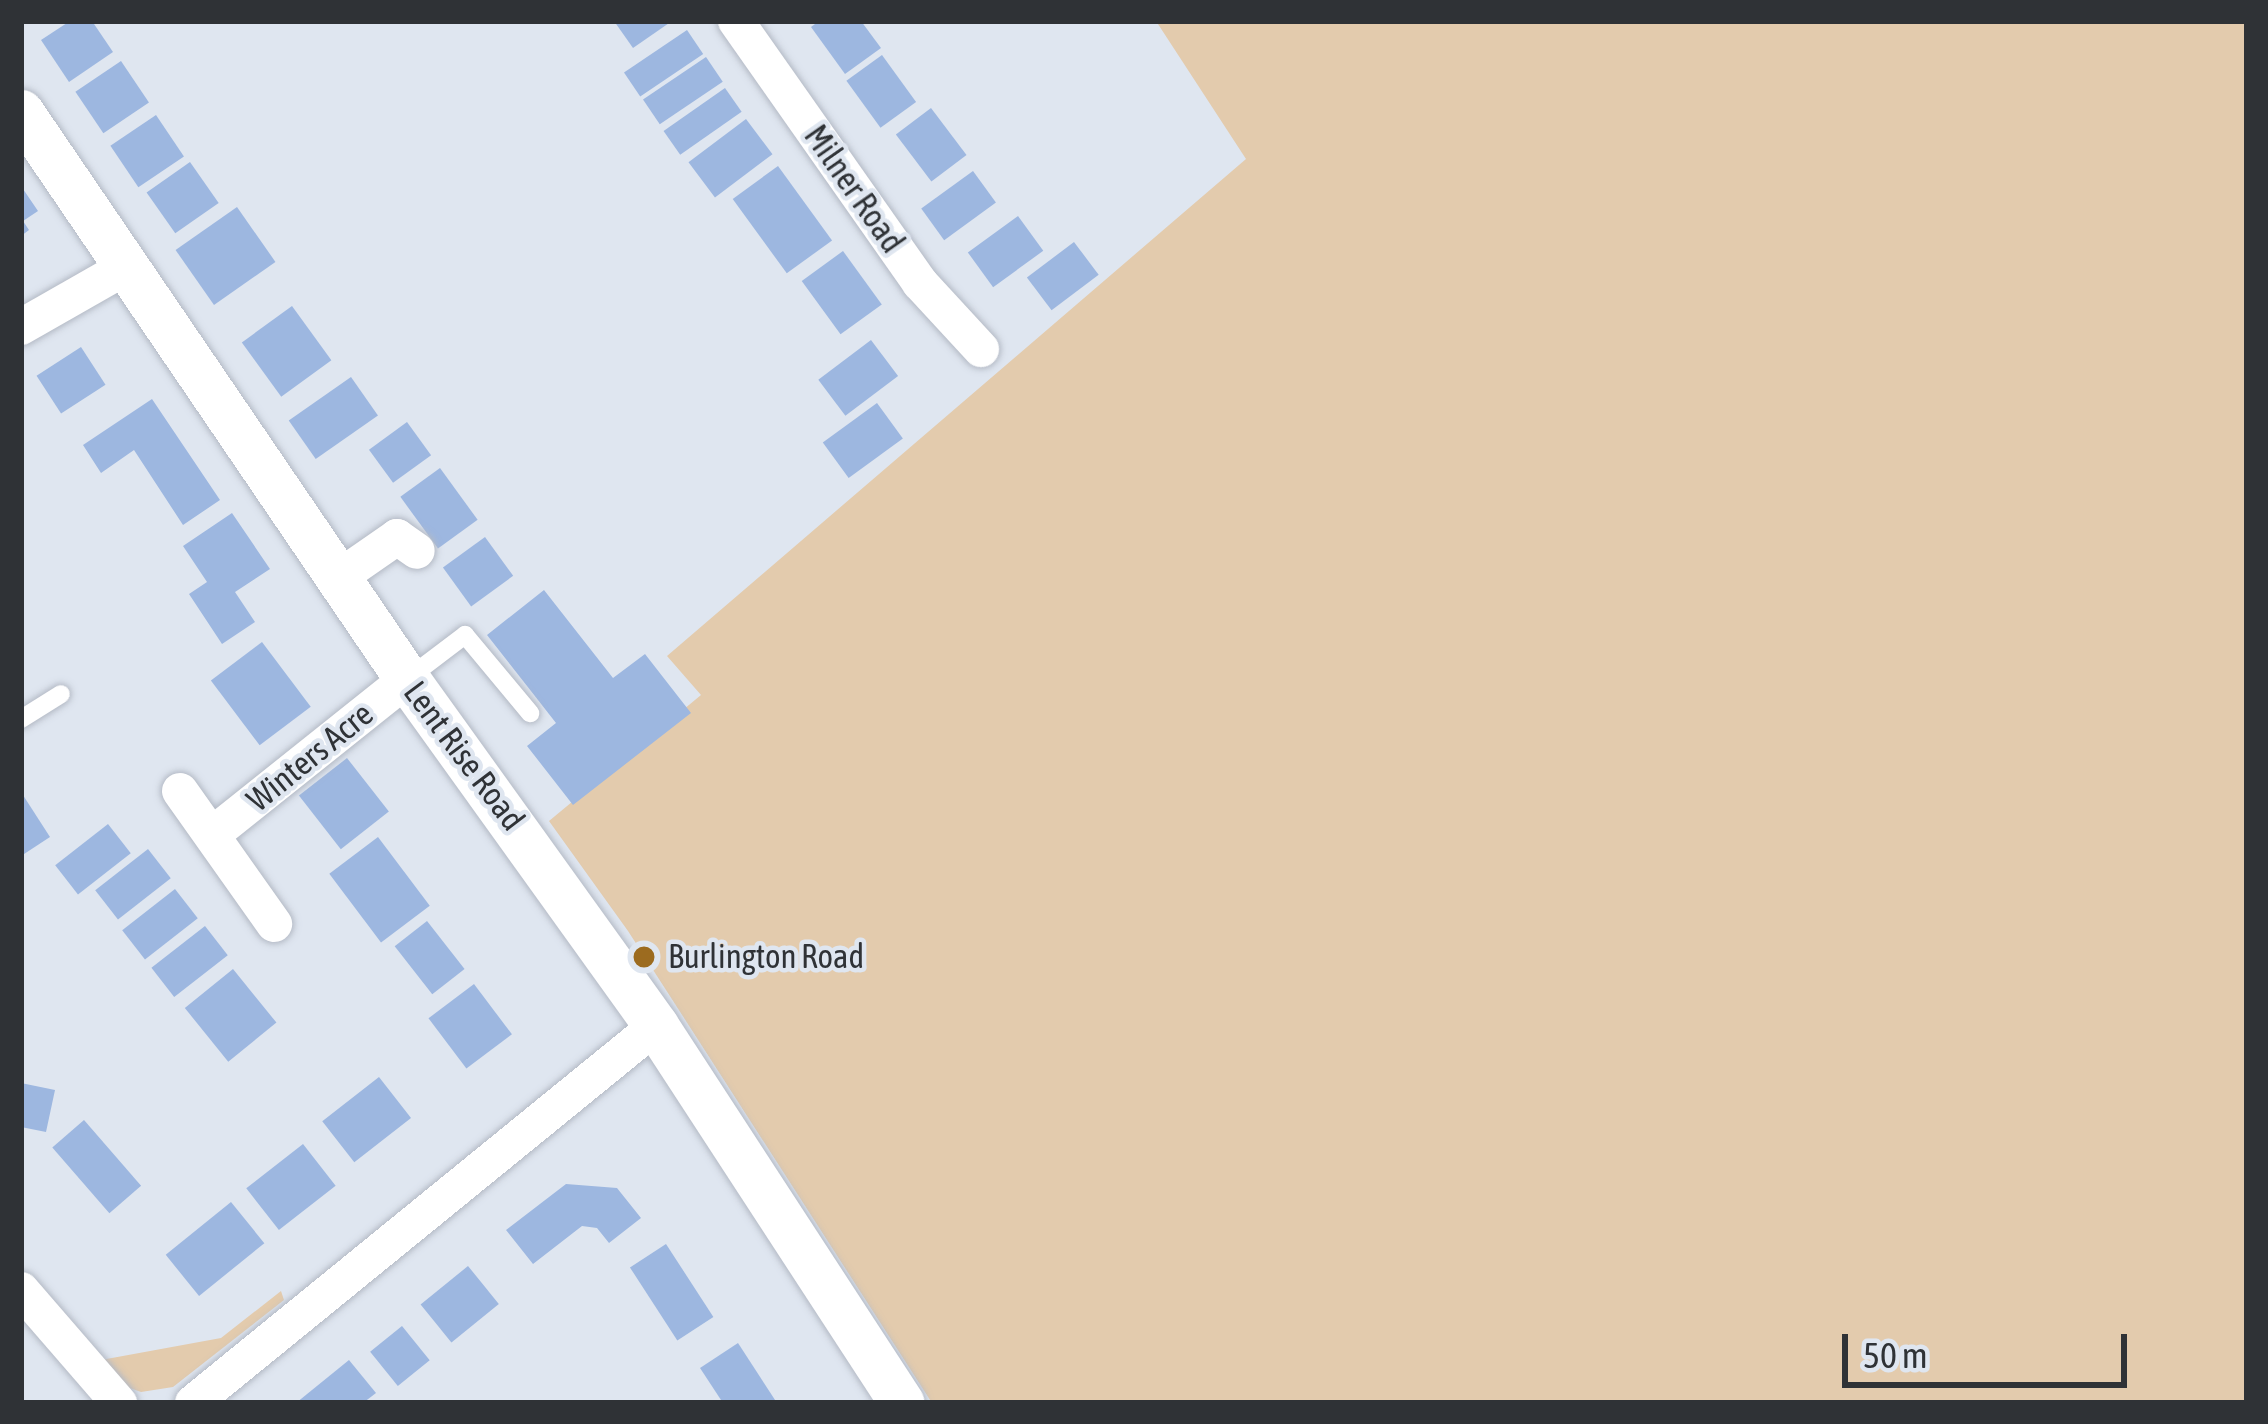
<!DOCTYPE html>
<html>
<head>
<meta charset="utf-8">
<style>
  body { margin:0 }
  #map { position:relative; width:2268px; height:1424px; overflow:hidden; background:#dfe6f0; font-family:"Asap Condensed",sans-serif }
  div>[style] { position:absolute }
  .green>* { inset:0; background:#e3cbad }
  .building>* { inset:0; background:#9db7e0; transform-origin:0 0 }
  .roads { filter:drop-shadow(0 0 3px #b4bac5) drop-shadow(0 0 3px #b4bac5) }
  .service>* { height:18px; margin:-9px; padding:0 9px; transform-origin:9px; border-radius:9px; background:#fff }
  .minor>* { height:36px; margin:-18px; padding:0 18px; transform-origin:18px; border-radius:18px; background:#fff }
  .tertiary>* { height:45px; margin:-22.5px; padding:0 22.5px; transform-origin:22.5px; border-radius:22.5px; background:#fff }
  .dots>* { width:33px; height:33px; translate:-50% -50%; box-sizing:border-box; border:6px solid #dfe6f0; border-radius:50% }
  span { translate:-50% -50%; white-space:nowrap; text-align:center; line-height:1.15; -webkit-text-stroke:9px #dfe6f0; paint-order:stroke }
  .street-label { font-size:33px; color:#2f3236 }
  .poi-label { font-size:33px; color:#2f3236 }
  .left { translate:0 -50%; text-align:left }
  .frame { position:absolute; inset:0; border:24px solid #2f3236; pointer-events:none }
  .scale { position:absolute; left:1842px; top:1334px; width:285px; height:54px; box-sizing:border-box; border:6px solid #2f3236; border-top:0; padding-left:15px; font-size:36px; line-height:42px; white-space:nowrap; color:#2f3236; -webkit-text-stroke:9px #dfe6f0; paint-order:stroke }
</style>
</head>
<body>
<div id="map">
  <div class="green">
    <div style="clip-path:polygon(1156px 21px,2247px 21px,2247px 1403px,932px 1403px,628px 931px,549px 821px,701px 695px,667px 656px,1246px 159px)"></div>
    <div style="clip-path:polygon(281px 1291px,284px 1300px,173px 1387px,141px 1392px,121px 1385px,101px 1360px,221px 1338px)"></div>
  </div>
  <div class="building">
    <div style="clip-path:polygon(70px 21px,92px 21px,113px 52px,69px 82px,41px 40px)"></div>
    <div style="clip-path:polygon(614px 21px,672px 21px,633px 48px)"></div>
    <div style="clip-path:polygon(819px 21px,861px 21px,881px 48px,845px 74px,811px 27px)"></div>
    <div style="left:687px;top:30px;width:29px;height:76px;rotate:56deg"></div>
    <div style="left:882px;top:55px;width:58px;height:44px;rotate:54deg"></div>
    <div style="left:706px;top:57px;width:30px;height:76px;rotate:56deg"></div>
    <div style="left:121px;top:61px;width:50px;height:55px;rotate:56deg"></div>
    <div style="left:725px;top:88px;width:29px;height:75px;rotate:55deg"></div>
    <div style="left:931px;top:108px;width:59px;height:44px;rotate:53deg"></div>
    <div style="left:156px;top:115px;width:50px;height:55px;rotate:56deg"></div>
    <div style="left:746px;top:119px;width:44px;height:72px;rotate:53deg"></div>
    <div style="left:190px;top:162px;width:50px;height:53px;rotate:55deg"></div>
    <div style="left:778px;top:166px;width:92px;height:56px;rotate:54deg"></div>
    <div style="left:973px;top:171px;width:39px;height:64px;rotate:54deg"></div>
    <div style="clip-path:polygon(21px 186px,38px 211px,23px 221px,29px 230px,21px 236px)"></div>
    <div style="left:237px;top:207px;width:67px;height:75px;rotate:55deg"></div>
    <div style="left:1018px;top:216px;width:43px;height:62px;rotate:54deg"></div>
    <div style="left:1074px;top:242px;width:41px;height:59px;rotate:53deg"></div>
    <div style="left:843px;top:251px;width:66px;height:51px;rotate:54deg"></div>
    <div style="left:292px;top:306px;width:67px;height:62px;rotate:54deg"></div>
    <div style="left:871px;top:340px;width:45px;height:66px;rotate:53deg"></div>
    <div style="left:81px;top:347px;width:45px;height:53px;rotate:57deg"></div>
    <div style="left:351px;top:377px;width:47px;height:76px;rotate:55deg"></div>
    <div style="clip-path:polygon(152px 399px,220px 500px,183px 525px,134px 450px,101px 473px,83px 445px)"></div>
    <div style="left:877px;top:403px;width:44px;height:67px;rotate:54deg"></div>
    <div style="left:407px;top:422px;width:41px;height:47px;rotate:54deg"></div>
    <div style="left:440px;top:468px;width:64px;height:49px;rotate:54deg"></div>
    <div style="clip-path:polygon(232px 513px,270px 569px,235px 592px,255px 622px,222px 644px,189px 594px,207px 582px,183px 546px)"></div>
    <div style="left:485px;top:537px;width:48px;height:52px;rotate:54deg"></div>
    <div style="clip-path:polygon(544px 590px,613px 678px,645px 654px,691px 713px,573px 805px,527px 746px,556px 723px,487px 635px)"></div>
    <div style="left:262px;top:642px;width:81px;height:64px;rotate:53deg"></div>
    <div style="left:347px;top:758px;width:68px;height:61px;rotate:52deg"></div>
    <div style="clip-path:polygon(21px 792px,50px 837px,21px 856px)"></div>
    <div style="left:108px;top:824px;width:37px;height:67px;rotate:52deg"></div>
    <div style="left:378px;top:837px;width:86px;height:61px;rotate:53deg"></div>
    <div style="left:148px;top:849px;width:37px;height:67px;rotate:52deg"></div>
    <div style="left:175px;top:889px;width:37px;height:67px;rotate:52deg"></div>
    <div style="left:427px;top:921px;width:61px;height:41px;rotate:52deg"></div>
    <div style="left:205px;top:926px;width:37px;height:68px;rotate:52deg"></div>
    <div style="left:233px;top:969px;width:69px;height:62px;rotate:51deg"></div>
    <div style="left:474px;top:984px;width:63px;height:57px;rotate:53deg"></div>
    <div style="left:379px;top:1077px;width:52px;height:72px;rotate:52deg"></div>
    <div style="clip-path:polygon(21px 1083px,55px 1090px,46px 1132px,21px 1127px)"></div>
    <div style="left:84px;top:1120px;width:87px;height:42px;rotate:49deg"></div>
    <div style="left:303px;top:1144px;width:53px;height:72px;rotate:52deg"></div>
    <div style="clip-path:polygon(566px 1184px,617px 1188px,641px 1218px,609px 1243px,597px 1228px,582px 1226px,533px 1264px,506px 1230px)"></div>
    <div style="left:231px;top:1202px;width:53px;height:84px;rotate:51deg"></div>
    <div style="left:666px;top:1244px;width:87px;height:43px;rotate:57deg"></div>
    <div style="left:468px;top:1266px;width:49px;height:61px;rotate:51deg"></div>
    <div style="left:402px;top:1326px;width:44px;height:41px;rotate:51deg"></div>
    <div style="clip-path:polygon(738px 1343px,777px 1403px,723px 1403px,700px 1368px)"></div>
    <div style="clip-path:polygon(349px 1360px,376px 1393px,363px 1403px,296px 1403px)"></div>
  </div>
  <div class="roads">
    <div class="service">
      <div style="left:407px;top:679px;width:73px;rotate:-37.2deg"></div>
      <div style="left:465px;top:635px;width:102px;rotate:50.2deg"></div>
      <div style="left:21px;top:719px;width:47px;rotate:-32deg"></div>
    </div>
    <div class="minor">
      <div style="left:736px;top:21px;width:320px;rotate:54.9deg"></div>
      <div style="left:920px;top:283px;width:90px;rotate:47.3deg"></div>
      <div style="left:21px;top:327px;width:121px;rotate:-29.7deg"></div>
      <div style="left:338px;top:578px;width:72px;rotate:-34.8deg"></div>
      <div style="left:397px;top:537px;width:24px;rotate:35deg"></div>
      <div style="left:180px;top:791px;width:163px;rotate:54.7deg"></div>
      <div style="left:213px;top:834px;width:248px;rotate:-38.6deg"></div>
      <div style="left:21px;top:1290px;width:150px;rotate:49.1deg"></div>
      <div style="left:193px;top:1403px;width:597px;rotate:-39.15deg"></div>
    </div>
    <div class="tertiary">
      <div style="left:21px;top:112px;width:686px;rotate:55.75deg"></div>
      <div style="left:407px;top:679px;width:427px;rotate:54.3deg"></div>
      <div style="left:656px;top:1026px;width:450px;rotate:56.9deg"></div>
    </div>
  </div>
  <div class="dots">
    <div style="left:644px;top:957px;background:#9c6b1f"></div>
  </div>
  <div class="street-label">
    <span style="left:854px;top:189px;rotate:55deg">Milner Road</span>
    <span style="left:464px;top:756px;rotate:53deg">Lent Rise Road</span>
    <span style="left:310px;top:757px;rotate:-39deg">Winters Acre</span>
  </div>
  <div class="poi-label">
    <span class="left" style="left:668px;top:957px">Burlington Road</span>
  </div>
  <div class="frame"></div>
  <div class="scale">50 m</div>
</div>
</body>
</html>
